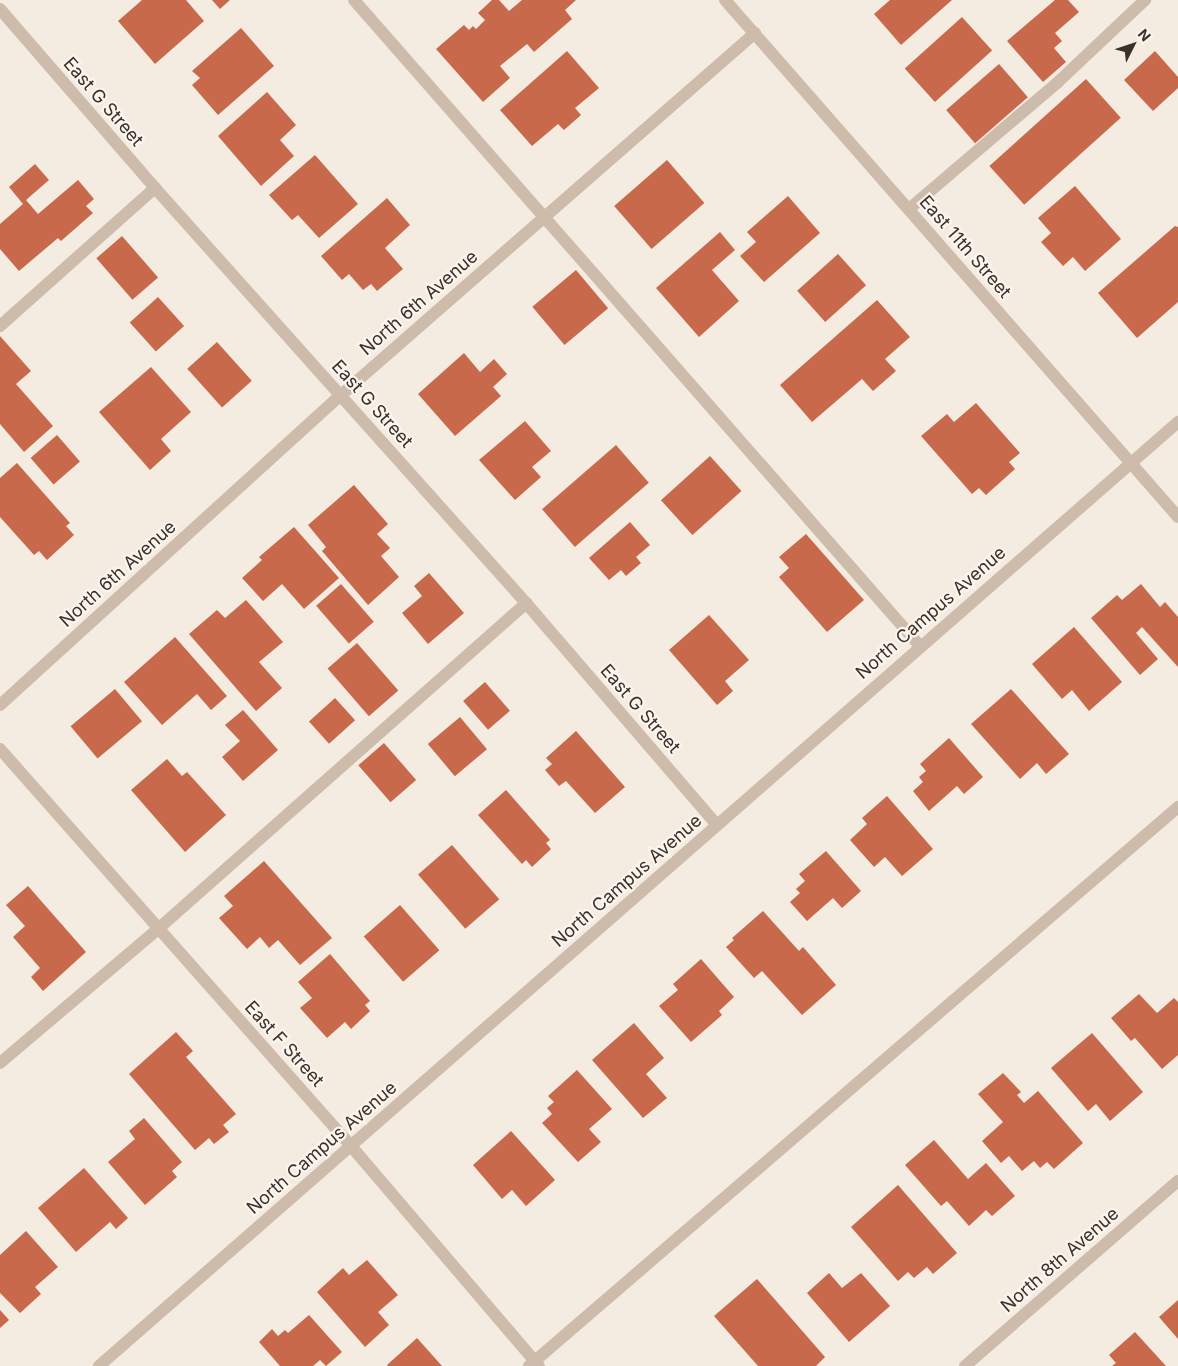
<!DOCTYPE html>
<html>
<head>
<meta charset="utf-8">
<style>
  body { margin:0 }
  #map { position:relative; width:1178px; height:1366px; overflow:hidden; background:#f4ebe1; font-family:Inter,sans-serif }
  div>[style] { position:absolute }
  .building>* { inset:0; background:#c8694b; transform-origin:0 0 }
  .minor>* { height:12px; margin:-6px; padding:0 6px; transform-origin:6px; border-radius:6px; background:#cdbbac }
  span { translate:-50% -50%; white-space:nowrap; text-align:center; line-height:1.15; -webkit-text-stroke:4.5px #fbf5ee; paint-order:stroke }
  .street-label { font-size:18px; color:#3b302b }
  .north { position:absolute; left:1108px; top:20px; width:50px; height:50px; -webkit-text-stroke:4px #fbf5ee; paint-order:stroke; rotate:49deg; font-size:14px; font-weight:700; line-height:20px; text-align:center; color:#3b302b }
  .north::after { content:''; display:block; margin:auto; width:18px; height:22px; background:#3b302b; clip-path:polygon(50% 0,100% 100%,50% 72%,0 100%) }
</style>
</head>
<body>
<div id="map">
  <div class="building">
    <div style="clip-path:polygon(142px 0,186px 0,204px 21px,155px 64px,118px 21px)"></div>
    <div style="clip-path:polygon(212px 0,230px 0,220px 9px)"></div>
    <div style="clip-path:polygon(492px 0,499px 0,509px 11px,522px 0,576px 0,565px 10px,572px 19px,534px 52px,527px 44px,500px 66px,510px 78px,483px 102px,436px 49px,464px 25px,469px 30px,473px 26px,476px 29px,485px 20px,478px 13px)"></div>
    <div style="clip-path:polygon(890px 0,952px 0,901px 45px,874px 14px)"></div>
    <div style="clip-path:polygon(1055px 0,1068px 0,1079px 12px,1055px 33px,1062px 41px,1054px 48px,1066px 62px,1043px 82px,1007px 41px)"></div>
    <div style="left:962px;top:17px;width:45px;height:77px;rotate:48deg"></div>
    <div style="clip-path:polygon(241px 28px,274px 66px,218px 115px,192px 85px,200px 78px,192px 71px)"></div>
    <div style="clip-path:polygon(567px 51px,599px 88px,575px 108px,581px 115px,564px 130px,558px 124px,532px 146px,500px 110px)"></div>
    <div style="clip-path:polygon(1155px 51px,1178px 77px,1178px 88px,1153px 111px,1124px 80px)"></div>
    <div style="left:999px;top:64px;width:44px;height:70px;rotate:49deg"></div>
    <div style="left:1086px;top:79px;width:52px;height:130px;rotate:48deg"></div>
    <div style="clip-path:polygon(267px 92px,296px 125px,280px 140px,294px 156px,261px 186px,218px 136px)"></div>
    <div style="clip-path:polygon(315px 155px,358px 204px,319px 238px,298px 215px,292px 220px,269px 195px)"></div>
    <div style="left:667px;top:160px;width:57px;height:70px;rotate:49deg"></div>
    <div style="clip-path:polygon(35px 164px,49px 180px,26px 200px,38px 214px,78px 180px,94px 199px,86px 206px,93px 213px,61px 241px,58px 238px,19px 271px,0 249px,0 224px,23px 204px,9px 187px)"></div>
    <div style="clip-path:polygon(1075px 186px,1121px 239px,1085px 271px,1073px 257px,1063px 266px,1041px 242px,1051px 233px,1038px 218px)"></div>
    <div style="clip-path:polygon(788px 196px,820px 233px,764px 282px,740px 256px,756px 242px,747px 232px)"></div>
    <div style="clip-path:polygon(387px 198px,410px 225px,385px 248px,403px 269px,377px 291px,371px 284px,363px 290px,349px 274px,342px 280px,321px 256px)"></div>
    <div style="clip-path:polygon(1175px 226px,1178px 227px,1178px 302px,1137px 338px,1098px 293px)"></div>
    <div style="clip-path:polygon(720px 232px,735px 250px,712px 270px,739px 301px,699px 337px,656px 288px)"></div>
    <div style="left:122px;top:236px;width:55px;height:34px;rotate:49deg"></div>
    <div style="left:838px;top:254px;width:42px;height:55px;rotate:48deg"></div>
    <div style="left:576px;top:270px;width:50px;height:57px;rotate:50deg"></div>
    <div style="left:158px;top:297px;width:39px;height:38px;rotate:48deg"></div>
    <div style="clip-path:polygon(877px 300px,910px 337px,885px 359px,896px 371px,873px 391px,862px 379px,812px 422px,780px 385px)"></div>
    <div style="clip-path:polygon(0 336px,31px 371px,16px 384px,53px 426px,24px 452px,0 424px)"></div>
    <div style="left:217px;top:342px;width:52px;height:40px;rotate:48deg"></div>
    <div style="clip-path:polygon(464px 353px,480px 372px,494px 359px,507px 374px,493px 387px,501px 396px,455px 436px,418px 394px)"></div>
    <div style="clip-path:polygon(151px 367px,191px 412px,161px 439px,171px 451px,150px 470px,99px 412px)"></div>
    <div style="clip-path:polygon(976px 403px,1020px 453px,1009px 462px,1015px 469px,986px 495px,979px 488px,972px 494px,921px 436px,947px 414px,954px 422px)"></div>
    <div style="clip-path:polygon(525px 421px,551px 451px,532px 467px,541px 477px,515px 500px,479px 460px)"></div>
    <div style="left:57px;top:435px;width:35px;height:35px;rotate:49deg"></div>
    <div style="left:616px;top:445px;width:50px;height:98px;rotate:49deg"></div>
    <div style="left:710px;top:456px;width:47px;height:66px;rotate:48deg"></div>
    <div style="clip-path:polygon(17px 463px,70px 523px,66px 526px,74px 535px,47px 560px,39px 551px,34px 555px,0 517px,0 478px)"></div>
    <div style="clip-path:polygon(354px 485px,388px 524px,377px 534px,390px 548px,381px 556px,399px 577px,368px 605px,322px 551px,326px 547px,308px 525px)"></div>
    <div style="clip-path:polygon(630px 522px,650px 545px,636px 557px,641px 563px,626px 576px,621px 570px,609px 580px,589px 558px)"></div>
    <div style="clip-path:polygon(294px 527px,339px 578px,304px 609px,282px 584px,263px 601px,242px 578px,262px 560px,259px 557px)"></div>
    <div style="clip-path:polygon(806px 534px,864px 600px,827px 632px,779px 577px,789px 568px,779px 557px)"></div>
    <div style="clip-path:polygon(429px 573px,464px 613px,428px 644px,402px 613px,422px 596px,414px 586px)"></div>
    <div style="left:341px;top:584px;width:50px;height:33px;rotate:49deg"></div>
    <div style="clip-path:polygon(1141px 584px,1160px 607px,1165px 602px,1178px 617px,1178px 667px,1142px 627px,1136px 633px,1158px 659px,1140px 675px,1091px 618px,1117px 595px,1122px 600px)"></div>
    <div style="clip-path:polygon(246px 600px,283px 642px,259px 662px,282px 688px,256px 711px,189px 634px,217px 610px,225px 618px)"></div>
    <div style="clip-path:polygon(709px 615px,749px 660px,725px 681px,733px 691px,717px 705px,669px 650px)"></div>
    <div style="clip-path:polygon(1074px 627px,1122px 682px,1089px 711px,1072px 690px,1062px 699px,1032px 664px)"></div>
    <div style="clip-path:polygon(175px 637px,227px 696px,211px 710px,197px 694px,162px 725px,124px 682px)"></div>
    <div style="left:357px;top:643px;width:63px;height:39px;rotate:49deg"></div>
    <div style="left:485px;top:682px;width:38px;height:29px;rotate:49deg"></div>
    <div style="left:115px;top:689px;width:42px;height:58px;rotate:50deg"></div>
    <div style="clip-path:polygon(1011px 689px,1069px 754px,1046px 774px,1037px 763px,1020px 779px,971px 724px)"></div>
    <div style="left:335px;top:698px;width:30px;height:35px;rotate:48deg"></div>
    <div style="clip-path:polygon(243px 710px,278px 750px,243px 781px,222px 757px,240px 741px,225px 725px)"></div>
    <div style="left:460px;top:717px;width:42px;height:42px;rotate:50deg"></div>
    <div style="clip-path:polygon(576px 731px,625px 787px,595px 813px,566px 781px,559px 786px,545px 770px,552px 764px,546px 758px)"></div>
    <div style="clip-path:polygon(949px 738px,983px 777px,964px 794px,957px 786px,929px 811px,913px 791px,923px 782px,919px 777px,926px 771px,920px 764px)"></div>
    <div style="left:384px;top:743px;width:49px;height:34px;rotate:49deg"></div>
    <div style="clip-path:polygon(167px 759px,182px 776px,187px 772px,226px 815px,185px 852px,131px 790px)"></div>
    <div style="clip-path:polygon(506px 790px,550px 840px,546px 843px,551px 849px,532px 867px,526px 860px,522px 864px,478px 815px)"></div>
    <div style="clip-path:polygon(887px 796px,933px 849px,902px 876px,885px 857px,874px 867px,850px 840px,867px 824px,862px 818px)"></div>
    <div style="left:452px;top:845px;width:72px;height:45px;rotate:49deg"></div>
    <div style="clip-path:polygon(826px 851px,861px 891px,842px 908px,833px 898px,807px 921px,790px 902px,800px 893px,796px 889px,805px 881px,799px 874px)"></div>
    <div style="clip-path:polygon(264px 861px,332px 938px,300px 965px,278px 940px,269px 948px,260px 937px,247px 949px,219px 918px,233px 906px,224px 896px)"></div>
    <div style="clip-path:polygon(28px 886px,86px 952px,43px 991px,31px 977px,40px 968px,13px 937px,25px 926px,6px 905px)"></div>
    <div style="left:400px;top:905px;width:60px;height:48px;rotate:49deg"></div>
    <div style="clip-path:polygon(763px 911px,799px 951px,803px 947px,836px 985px,802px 1015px,762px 971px,754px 978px,726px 947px,734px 940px,732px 938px)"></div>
    <div style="clip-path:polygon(330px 954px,370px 1001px,365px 1005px,370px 1011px,351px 1029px,345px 1022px,327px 1038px,300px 1008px,312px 998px,298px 982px)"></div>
    <div style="clip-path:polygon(701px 959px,734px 997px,719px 1011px,722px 1015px,691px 1042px,659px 1006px,678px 990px,673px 984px)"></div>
    <div style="clip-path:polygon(1139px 994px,1157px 1013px,1174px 998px,1178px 1002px,1178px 1055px,1162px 1069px,1135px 1038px,1131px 1041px,1111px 1018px)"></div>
    <div style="clip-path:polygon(634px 1023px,664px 1058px,646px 1074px,667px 1098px,643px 1118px,592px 1060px)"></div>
    <div style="clip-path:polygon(176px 1032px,193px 1051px,186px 1057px,236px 1114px,223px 1125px,229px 1132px,214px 1144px,209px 1138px,195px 1150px,129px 1074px)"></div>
    <div style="clip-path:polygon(1092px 1033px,1143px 1092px,1110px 1121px,1096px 1104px,1088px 1111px,1051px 1068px)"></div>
    <div style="clip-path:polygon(577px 1070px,612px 1109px,589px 1129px,601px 1142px,578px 1162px,542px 1123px,552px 1114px,547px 1108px,554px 1102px,548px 1096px)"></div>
    <div style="clip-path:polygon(1003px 1073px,1021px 1092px,1017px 1095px,1024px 1103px,1038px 1091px,1083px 1143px,1054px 1169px,1047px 1162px,1040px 1168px,1034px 1161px,1022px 1171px,1009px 1156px,1001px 1163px,982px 1141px,1003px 1122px,978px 1094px)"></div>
    <div style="clip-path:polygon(144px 1118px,182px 1162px,172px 1171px,177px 1177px,145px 1205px,108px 1162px,135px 1139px,129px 1131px)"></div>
    <div style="clip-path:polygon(511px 1131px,555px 1180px,526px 1206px,512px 1190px,502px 1199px,473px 1165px)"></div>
    <div style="clip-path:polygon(934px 1140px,968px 1179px,986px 1163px,1015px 1196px,992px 1216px,986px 1210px,969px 1226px,947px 1201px,941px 1206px,905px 1165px)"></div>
    <div style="clip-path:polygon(84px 1168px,128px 1218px,116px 1229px,110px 1222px,76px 1252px,38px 1208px)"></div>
    <div style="clip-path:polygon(898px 1185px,957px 1253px,933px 1274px,927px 1267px,914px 1278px,908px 1272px,898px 1281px,851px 1227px)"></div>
    <div style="clip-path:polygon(26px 1231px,58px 1267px,35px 1287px,41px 1294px,20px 1313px,0 1293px,0 1255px)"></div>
    <div style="clip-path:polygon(367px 1260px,398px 1295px,378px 1312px,389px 1325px,365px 1347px,317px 1292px,343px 1268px,349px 1275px)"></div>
    <div style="clip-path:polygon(829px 1273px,842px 1288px,861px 1273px,890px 1306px,849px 1342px,807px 1293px)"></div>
    <div style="clip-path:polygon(757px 1279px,825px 1357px,816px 1366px,758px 1366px,714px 1316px)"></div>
    <div style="clip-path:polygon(1178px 1300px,1178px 1339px,1159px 1317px)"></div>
    <div style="clip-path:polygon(0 1310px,9px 1320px,0 1328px)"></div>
    <div style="clip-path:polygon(309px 1315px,342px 1352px,326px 1366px,320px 1360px,313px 1366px,280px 1366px,259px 1342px,272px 1329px,278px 1336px,285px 1330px,288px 1333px)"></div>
    <div style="clip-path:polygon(1135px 1332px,1166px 1366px,1112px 1366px,1116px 1363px,1109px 1355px)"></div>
    <div style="clip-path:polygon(417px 1338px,442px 1366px,388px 1366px,387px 1365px)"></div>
  </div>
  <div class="minor">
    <div style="left:354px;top:0;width:859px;rotate:48.78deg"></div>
    <div style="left:725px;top:0;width:687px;rotate:48.77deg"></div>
    <div style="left:0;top:9px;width:237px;rotate:49.1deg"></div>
    <div style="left:155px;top:188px;width:557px;rotate:48.2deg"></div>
    <div style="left:526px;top:603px;width:293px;rotate:49.3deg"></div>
    <div style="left:909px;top:209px;width:196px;rotate:-40.4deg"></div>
    <div style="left:1058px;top:82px;width:120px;rotate:-43.3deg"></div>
    <div style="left:0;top:326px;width:208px;rotate:-41.7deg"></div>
    <div style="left:0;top:705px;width:461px;rotate:-42.3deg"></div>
    <div style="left:341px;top:395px;width:550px;rotate:-41.17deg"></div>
    <div style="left:0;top:749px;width:530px;rotate:48.52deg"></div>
    <div style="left:351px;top:1146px;width:289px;rotate:49.5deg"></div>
    <div style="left:0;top:1063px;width:207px;rotate:-40.3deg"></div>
    <div style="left:158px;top:929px;width:492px;rotate:-41.5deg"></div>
    <div style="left:99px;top:1366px;width:1434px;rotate:-41.18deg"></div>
    <div style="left:529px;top:1366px;width:857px;rotate:-40.74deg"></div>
    <div style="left:965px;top:1366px;width:282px;rotate:-41deg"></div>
  </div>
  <div class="street-label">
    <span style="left:103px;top:102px;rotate:49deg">East G Street</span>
    <span style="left:965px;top:247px;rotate:49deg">East 11th Street</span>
    <span style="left:419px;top:303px;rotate:-41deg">North 6th Avenue</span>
    <span style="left:372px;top:404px;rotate:48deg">East G Street</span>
    <span style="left:118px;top:574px;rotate:-42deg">North 6th Avenue</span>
    <span style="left:931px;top:613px;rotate:-41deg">North Campus Avenue</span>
    <span style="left:640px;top:709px;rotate:49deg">East G Street</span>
    <span style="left:627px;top:881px;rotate:-41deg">North Campus Avenue</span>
    <span style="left:284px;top:1044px;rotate:48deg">East F Street</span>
    <span style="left:322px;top:1148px;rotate:-41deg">North Campus Avenue</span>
    <span style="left:1060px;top:1260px;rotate:-41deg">North 8th Avenue</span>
  </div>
  <div class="north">N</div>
</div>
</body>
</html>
